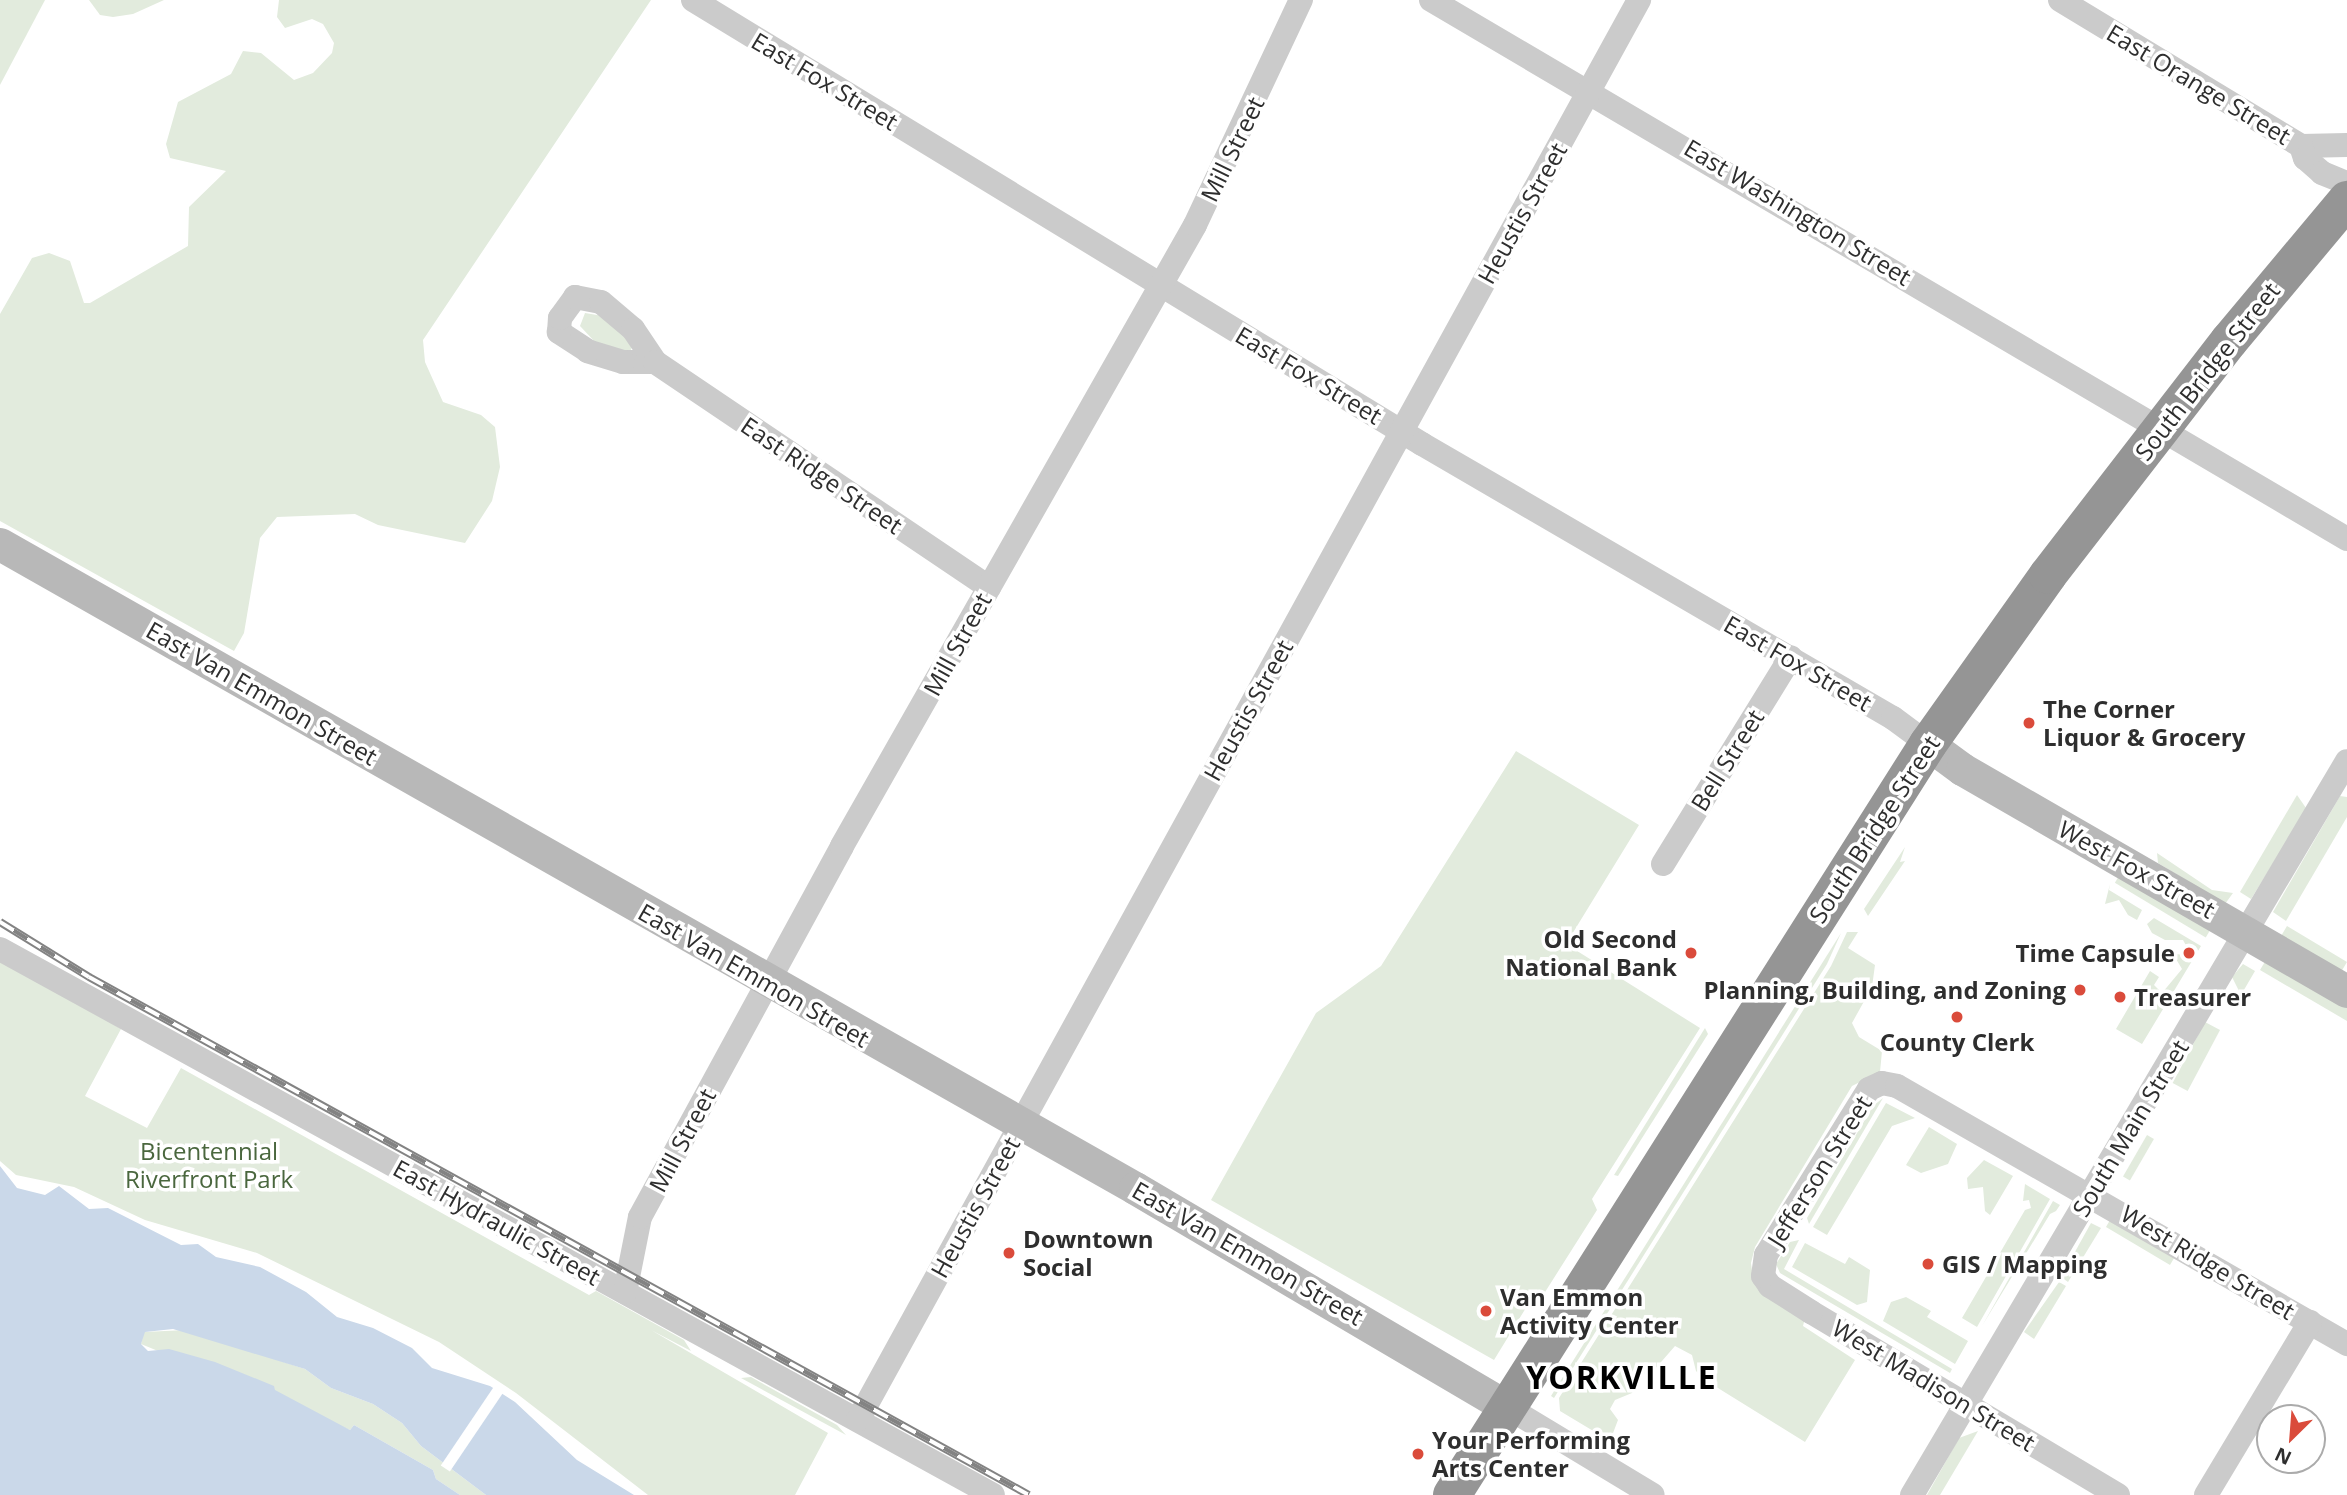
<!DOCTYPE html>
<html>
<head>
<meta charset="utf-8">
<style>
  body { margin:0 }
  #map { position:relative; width:2347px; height:1495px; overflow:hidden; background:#fff; font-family:"Open Sans",sans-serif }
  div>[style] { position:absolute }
  .green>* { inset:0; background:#e2ebdd; transform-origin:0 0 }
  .water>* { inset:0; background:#cad8e9 }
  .pier>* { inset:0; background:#fff; transform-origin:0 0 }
  .street>* { height:24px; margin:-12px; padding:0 12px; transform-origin:12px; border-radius:12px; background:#cbcbcb }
  .secondary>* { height:33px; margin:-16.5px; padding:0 16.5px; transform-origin:16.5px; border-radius:16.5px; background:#b8b8b8 }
  .highway>* { height:38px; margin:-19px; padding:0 19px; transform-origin:19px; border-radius:19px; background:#959595 }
  .rail>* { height:8px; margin-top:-4px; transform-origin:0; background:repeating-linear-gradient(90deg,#fff 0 16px,#838383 0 32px); box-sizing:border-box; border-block:2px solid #838383 }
  .dots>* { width:19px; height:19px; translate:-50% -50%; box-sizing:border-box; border:4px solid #fff; border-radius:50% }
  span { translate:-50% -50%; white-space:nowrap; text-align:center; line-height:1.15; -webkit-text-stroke:7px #fff; paint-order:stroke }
  .street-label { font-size:24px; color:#2e2e2e }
  .poi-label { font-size:24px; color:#2e2e2e; font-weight:700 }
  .left { translate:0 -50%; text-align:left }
  .right { translate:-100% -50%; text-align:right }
  .park-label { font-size:24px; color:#4a673e }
  .district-label { font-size:32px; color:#000; font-weight:700; letter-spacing:2px }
  .north { position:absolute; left:2256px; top:1404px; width:70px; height:70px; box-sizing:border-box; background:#fff; border:2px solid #ababab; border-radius:50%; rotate:205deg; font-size:19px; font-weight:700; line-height:28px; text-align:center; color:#2e2e2e }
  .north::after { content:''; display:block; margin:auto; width:24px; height:32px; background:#da4b3b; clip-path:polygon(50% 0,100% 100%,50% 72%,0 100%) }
</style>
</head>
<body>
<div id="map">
  <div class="green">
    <div style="clip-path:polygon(0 0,45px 0,0 85px)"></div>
    <div style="clip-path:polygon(89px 0,164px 0,133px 14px,113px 17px,100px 15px)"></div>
    <div style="clip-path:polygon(279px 0,651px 0,423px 340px,425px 362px,443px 402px,481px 415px,495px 427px,500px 467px,492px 501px,465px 543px,378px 525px,355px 514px,277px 517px,260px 538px,244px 633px,234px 651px,0 521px,0 314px,32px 258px,49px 253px,70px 261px,84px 303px,90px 303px,188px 246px,189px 207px,226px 171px,170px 158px,166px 144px,178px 102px,231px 74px,243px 51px,261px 53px,294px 80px,313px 73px,332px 53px,334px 43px,323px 24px,312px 19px,285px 28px,277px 17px)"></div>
    <div style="clip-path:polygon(585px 313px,609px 317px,632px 347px,630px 352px,596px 343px,580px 326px)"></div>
    <div style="clip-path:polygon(1516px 751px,1639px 825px,1566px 944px,1700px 1028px,1592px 1199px,1597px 1210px,1540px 1300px,1532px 1298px,1494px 1360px,1211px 1200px,1316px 1013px,1381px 966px)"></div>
    <div style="clip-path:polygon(2297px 795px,2306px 808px,2303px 815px,2251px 899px,2240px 892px)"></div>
    <div style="clip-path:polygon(2340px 796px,2347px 797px,2347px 817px,2286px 921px,2273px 912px)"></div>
    <div style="clip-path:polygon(1905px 847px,1900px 862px,1905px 861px,1868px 916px,1864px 909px)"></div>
    <div style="clip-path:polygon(2157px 853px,2212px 890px,2233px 893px,2225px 904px,2158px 863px)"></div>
    <div style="left:2119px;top:876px;width:106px;height:8px;rotate:31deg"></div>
    <div style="clip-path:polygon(2110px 884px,2109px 890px,2142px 910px,2137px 920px,2128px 915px,2119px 900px,2105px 904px)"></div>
    <div style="clip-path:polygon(2154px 918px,2201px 946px,2142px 1044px,2116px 1029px,2150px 971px,2159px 977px,2154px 985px,2162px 993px,2182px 969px,2173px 954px,2191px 955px,2183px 940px,2165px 940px,2152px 933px,2147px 924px)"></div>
    <div style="left:2287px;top:926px;width:70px;height:13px;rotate:31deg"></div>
    <div style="clip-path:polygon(1847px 932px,1858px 932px,1848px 948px,1875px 965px,1872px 987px,1852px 1023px,1859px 1037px,1882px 1051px,1880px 1072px,1852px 1086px,1755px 1247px,1751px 1263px,1753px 1278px,1805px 1318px,1803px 1326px,1855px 1360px,1805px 1442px,1705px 1380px,1696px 1371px,1692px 1355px,1675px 1346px,1655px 1369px,1641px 1375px,1632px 1393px,1615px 1400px,1610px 1409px,1618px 1420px,1610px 1441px,1560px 1411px,1559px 1398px,1831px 966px)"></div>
    <div style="clip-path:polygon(1841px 933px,1827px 964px,1554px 1398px,1551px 1396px)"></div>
    <div style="clip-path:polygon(0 954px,121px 1029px,85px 1096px,147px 1128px,181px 1068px,589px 1295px,596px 1291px,684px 1340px,691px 1351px,651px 1330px,828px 1433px,795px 1495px,648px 1495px,516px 1393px,439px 1342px,257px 1253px,145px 1220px,74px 1187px,16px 1175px,0 1161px)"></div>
    <div style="clip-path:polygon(2266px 960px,2347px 1006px,2347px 1021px,2260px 970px)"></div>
    <div style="clip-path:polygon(2243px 964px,2255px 971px,2241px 995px,2232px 977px)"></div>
    <div style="left:2205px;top:1022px;width:17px;height:69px;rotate:28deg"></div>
    <div style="clip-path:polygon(1705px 1028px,1708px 1034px,1618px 1176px,1614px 1175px)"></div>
    <div style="clip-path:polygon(1883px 1098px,1809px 1224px,1807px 1218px,1873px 1106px)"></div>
    <div style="clip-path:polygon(1886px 1103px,1915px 1118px,1892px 1126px,1827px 1235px,1813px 1227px)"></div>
    <div style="clip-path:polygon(1929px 1127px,1957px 1144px,1948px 1164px,1921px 1173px,1906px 1165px)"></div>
    <div style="left:2147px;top:1135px;width:8px;height:48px;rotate:30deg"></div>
    <div style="clip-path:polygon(1984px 1160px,2013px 1176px,1990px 1215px,1985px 1211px,1983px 1187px,1968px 1189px,1967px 1178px)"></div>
    <div style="clip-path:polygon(2025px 1184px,2050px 1199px,1977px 1327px,1962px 1318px,2025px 1210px,2031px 1208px,2029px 1200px,2023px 1201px)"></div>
    <div style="clip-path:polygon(2053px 1201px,2060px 1205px,2056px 1211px,2050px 1214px,1982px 1326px)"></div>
    <div style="clip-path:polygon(2110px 1220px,2177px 1253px,2170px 1265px,2106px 1227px)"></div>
    <div style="clip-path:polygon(2091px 1223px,2101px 1228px,2068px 1282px,2061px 1277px)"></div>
    <div style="clip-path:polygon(1799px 1240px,1784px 1269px,1952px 1369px,1950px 1373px,1780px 1273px,1776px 1264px,1790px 1242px)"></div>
    <div style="clip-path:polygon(1805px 1243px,1845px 1264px,1849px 1257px,1870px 1270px,1867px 1302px,1857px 1305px,1792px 1267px)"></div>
    <div style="clip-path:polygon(2059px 1282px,2066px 1286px,2034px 1339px,2024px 1332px)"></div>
    <div style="clip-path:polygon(1906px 1297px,1931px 1311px,1927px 1317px,1968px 1341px,1955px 1364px,1883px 1321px,1891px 1302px)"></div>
    <div style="clip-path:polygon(186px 1330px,305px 1369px,331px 1388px,373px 1404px,402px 1423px,421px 1446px,486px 1495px,460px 1495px,436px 1479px,433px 1470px,354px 1425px,350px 1430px,141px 1344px,144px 1332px)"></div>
    <div style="clip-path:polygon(751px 1377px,837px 1425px,846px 1435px,741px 1378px)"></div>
    <div style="clip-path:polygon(1978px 1431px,1940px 1495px,1927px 1495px,1959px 1438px)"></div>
  </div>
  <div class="water">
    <div style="clip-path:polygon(0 1166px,17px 1188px,45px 1195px,59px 1186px,89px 1209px,108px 1208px,181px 1245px,198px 1244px,216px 1257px,260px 1267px,306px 1292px,337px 1317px,373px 1328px,412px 1348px,432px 1368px,490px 1386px,515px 1402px,577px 1460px,634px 1495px,486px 1495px,421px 1446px,402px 1423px,373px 1404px,331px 1388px,305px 1369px,173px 1329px,145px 1332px,141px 1344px,148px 1351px,169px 1349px,215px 1362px,274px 1386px,275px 1390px,350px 1430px,354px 1425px,433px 1470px,436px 1479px,460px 1495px,0 1495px)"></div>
  </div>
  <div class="pier">
    <div style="left:495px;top:1385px;width:11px;height:97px;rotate:34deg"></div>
  </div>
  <div class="street">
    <div style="left:693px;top:0;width:854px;rotate:31.34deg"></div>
    <div style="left:1422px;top:444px;width:545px;rotate:30.19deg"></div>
    <div style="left:1893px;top:718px;width:44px;rotate:36.6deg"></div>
    <div style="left:1431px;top:0;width:1063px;rotate:30.47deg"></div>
    <div style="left:2060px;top:0;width:282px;rotate:31.2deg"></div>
    <div style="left:2301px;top:146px;width:46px;rotate:-1.2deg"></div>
    <div style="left:2301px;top:146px;width:13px;rotate:72deg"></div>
    <div style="left:2305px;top:158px;width:23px;rotate:41deg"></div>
    <div style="left:2322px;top:173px;width:27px;rotate:22deg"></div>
    <div style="left:655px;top:362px;width:32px;rotate:180deg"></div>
    <div style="left:623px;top:362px;width:37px;rotate:-163deg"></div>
    <div style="left:588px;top:351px;width:35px;rotate:-147deg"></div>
    <div style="left:559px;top:332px;width:14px;rotate:-86deg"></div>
    <div style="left:560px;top:318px;width:26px;rotate:-54deg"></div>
    <div style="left:575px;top:297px;width:26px;rotate:11deg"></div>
    <div style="left:601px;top:302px;width:42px;rotate:40.2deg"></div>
    <div style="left:633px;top:329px;width:40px;rotate:56deg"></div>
    <div style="left:655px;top:362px;width:403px;rotate:34deg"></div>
    <div style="left:1663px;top:864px;width:243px;rotate:-58.3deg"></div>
    <div style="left:0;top:949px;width:1133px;rotate:28.8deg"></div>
    <div style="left:625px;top:1292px;width:76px;rotate:-78.7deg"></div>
    <div style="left:640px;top:1217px;width:422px;rotate:-61.4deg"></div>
    <div style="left:842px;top:846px;width:714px;rotate:-60.38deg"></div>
    <div style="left:1195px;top:225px;width:249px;rotate:-64.8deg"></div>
    <div style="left:1507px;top:1407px;width:170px;rotate:31.1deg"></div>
    <div style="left:858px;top:1420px;width:1621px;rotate:-61.19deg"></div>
    <div style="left:1912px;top:1495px;width:853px;rotate:-59.35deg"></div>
    <div style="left:2118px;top:1495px;width:357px;rotate:-149.2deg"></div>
    <div style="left:1811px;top:1312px;width:49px;rotate:-147.6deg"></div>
    <div style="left:1770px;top:1286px;width:12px;rotate:-125deg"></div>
    <div style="left:1763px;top:1276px;width:21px;rotate:-82deg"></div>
    <div style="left:1766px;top:1255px;width:195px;rotate:-58.2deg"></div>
    <div style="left:1869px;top:1089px;width:14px;rotate:-25deg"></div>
    <div style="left:1882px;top:1083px;width:15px;rotate:11deg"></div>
    <div style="left:1897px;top:1086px;width:519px;rotate:29.83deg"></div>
    <div style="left:2206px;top:1495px;width:202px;rotate:-59deg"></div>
  </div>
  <div class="secondary">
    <div style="left:0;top:544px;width:1305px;rotate:29.57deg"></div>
    <div style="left:1135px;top:1188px;width:432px;rotate:30.5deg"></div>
    <div style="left:1928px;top:744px;width:42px;rotate:36.3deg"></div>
    <div style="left:1962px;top:769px;width:444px;rotate:30deg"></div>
  </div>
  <div class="highway">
    <div style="left:1452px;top:1495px;width:889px;rotate:-57.63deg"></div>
    <div style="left:1928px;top:744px;width:207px;rotate:-54.6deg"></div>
    <div style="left:2048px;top:575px;width:296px;rotate:-52.3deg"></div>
    <div style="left:2229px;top:341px;width:184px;rotate:-50.1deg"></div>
  </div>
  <div class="rail">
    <div style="left:0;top:922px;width:105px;rotate:31.7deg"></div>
    <div style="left:89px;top:977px;width:1073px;rotate:28.86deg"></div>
  </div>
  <div class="dots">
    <div style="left:2029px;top:723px;background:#da4b3b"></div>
    <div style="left:1691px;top:953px;background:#da4b3b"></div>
    <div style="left:2189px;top:953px;background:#da4b3b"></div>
    <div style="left:2080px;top:990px;background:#da4b3b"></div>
    <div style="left:2120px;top:997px;background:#da4b3b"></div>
    <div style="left:1957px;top:1017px;background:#da4b3b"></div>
    <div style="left:1009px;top:1253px;background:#da4b3b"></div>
    <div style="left:1928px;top:1264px;background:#da4b3b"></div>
    <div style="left:1486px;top:1311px;background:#da4b3b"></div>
    <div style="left:1418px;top:1454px;background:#da4b3b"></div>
  </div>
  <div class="street-label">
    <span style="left:825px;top:81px;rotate:31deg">East Fox Street</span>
    <span style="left:2199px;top:84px;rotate:31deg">East Orange Street</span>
    <span style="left:1232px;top:149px;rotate:-64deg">Mill Street</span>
    <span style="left:1798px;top:212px;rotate:31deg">East Washington Street</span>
    <span style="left:1522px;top:213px;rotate:-61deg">Heustis Street</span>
    <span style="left:2207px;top:371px;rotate:-52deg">South Bridge Street</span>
    <span style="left:1309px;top:375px;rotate:31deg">East Fox Street</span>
    <span style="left:822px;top:475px;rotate:34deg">East Ridge Street</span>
    <span style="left:957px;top:644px;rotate:-61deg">Mill Street</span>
    <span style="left:1798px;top:663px;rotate:30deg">East Fox Street</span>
    <span style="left:262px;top:693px;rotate:30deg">East Van Emmon Street</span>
    <span style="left:1248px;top:710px;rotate:-61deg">Heustis Street</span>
    <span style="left:1727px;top:760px;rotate:-58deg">Bell Street</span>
    <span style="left:1874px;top:829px;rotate:-57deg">South Bridge Street</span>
    <span style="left:2137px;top:869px;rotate:29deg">West Fox Street</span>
    <span style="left:754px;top:975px;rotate:30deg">East Van Emmon Street</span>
    <span style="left:2130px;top:1128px;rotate:-59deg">South Main Street</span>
    <span style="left:682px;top:1140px;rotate:-62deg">Mill Street</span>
    <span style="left:1819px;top:1171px;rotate:-58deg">Jefferson Street</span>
    <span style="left:975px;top:1207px;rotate:-61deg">Heustis Street</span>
    <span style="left:497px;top:1222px;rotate:29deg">East Hydraulic Street</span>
    <span style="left:1248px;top:1253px;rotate:30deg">East Van Emmon Street</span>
    <span style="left:2208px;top:1262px;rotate:31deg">West Ridge Street</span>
    <span style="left:1934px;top:1385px;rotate:31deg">West Madison Street</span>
  </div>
  <div class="poi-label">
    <span class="left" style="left:2043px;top:723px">The Corner<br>Liquor &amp; Grocery</span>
    <span class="right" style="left:1677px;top:953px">Old Second<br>National Bank</span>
    <span class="right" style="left:2175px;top:953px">Time Capsule</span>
    <span class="right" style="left:2066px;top:990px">Planning, Building, and Zoning</span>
    <span class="left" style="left:2134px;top:997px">Treasurer</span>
    <span style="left:1957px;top:1042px">County Clerk</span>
    <span class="left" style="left:1023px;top:1253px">Downtown<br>Social</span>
    <span class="left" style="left:1942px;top:1264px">GIS / Mapping</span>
    <span class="left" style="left:1500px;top:1311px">Van Emmon<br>Activity Center</span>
    <span class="left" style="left:1432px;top:1454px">Your Performing<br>Arts Center</span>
  </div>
  <div class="park-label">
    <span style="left:209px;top:1165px">Bicentennial<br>Riverfront Park</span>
  </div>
  <div class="district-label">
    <span style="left:1622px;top:1377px">YORKVILLE</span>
  </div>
  <div class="north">N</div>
</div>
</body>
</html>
